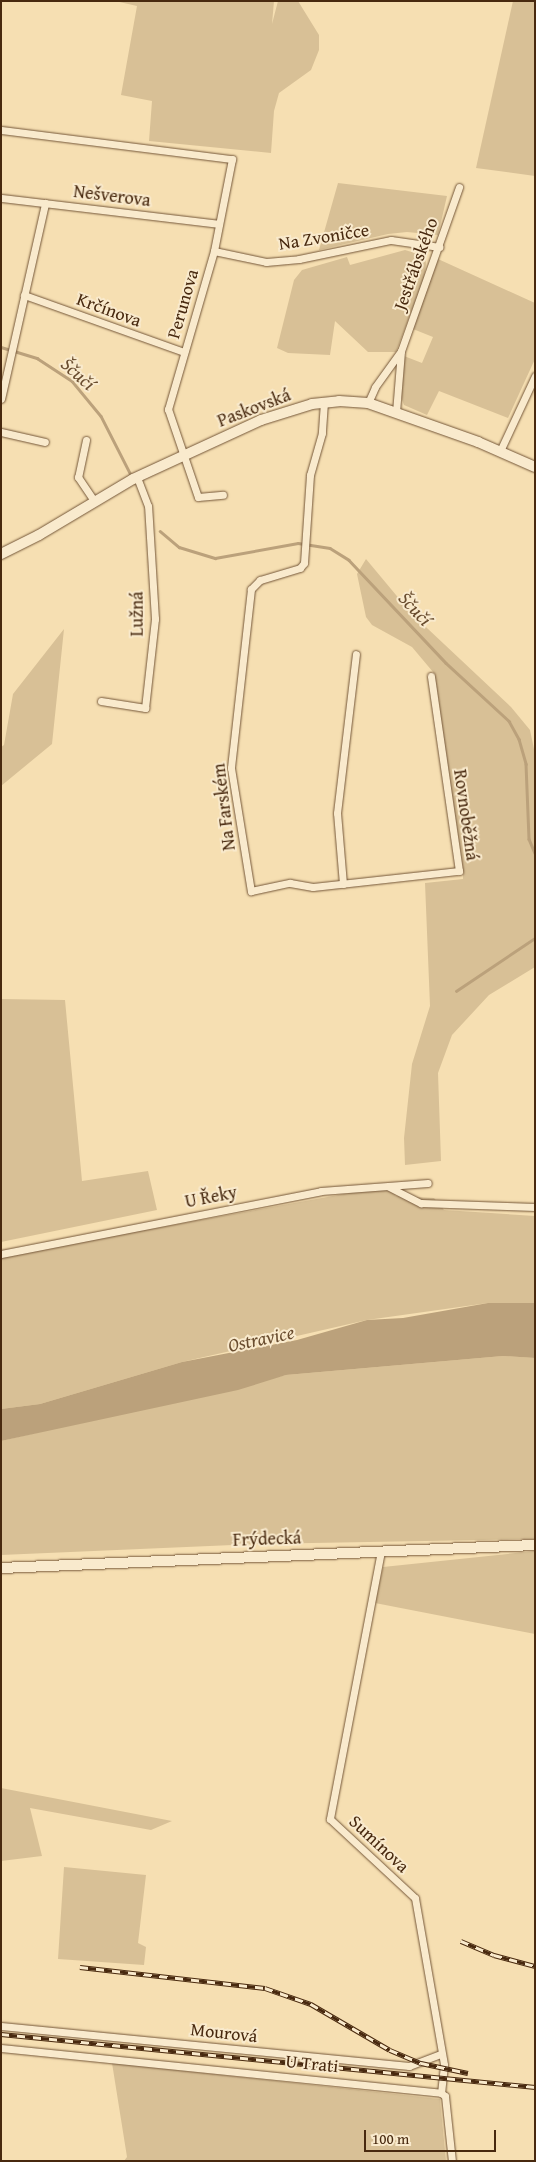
<!DOCTYPE html>
<html>
<head>
<meta charset="utf-8">
<style>
  body { margin:0 }
  #map { position:relative; width:536px; height:2162px; overflow:hidden; background:#f6dfb2; font-family:"Gentium Book Plus",serif }
  div>[style] { position:absolute }
  .green>* { inset:0; background:#d8c096 }
  .water>* { inset:0; background:#bba17b }
  .stream>* { height:2.5px; margin:-1.25px; padding:0 1.25px; transform-origin:1.25px; border-radius:1.25px; background:#bba17b }
  .roads { filter:drop-shadow(0 0 1px #745638) drop-shadow(0 0 1px #745638) }
  .minor>* { height:7px; margin:-3.5px; padding:0 3.5px; transform-origin:3.5px; border-radius:3.5px; background:#f9eacd }
  .secondary>* { height:10px; margin:-5px; padding:0 5px; transform-origin:5px; border-radius:5px; background:#f9eacd }
  .rail>* { height:4.5px; margin-top:-2.25px; transform-origin:0; background:repeating-linear-gradient(90deg,#f9eacd 0 8px,#48290f 0 16px); box-sizing:border-box; border-block:1px solid #48290f }
  span { translate:-50% -50%; white-space:nowrap; text-align:center; line-height:1.15; -webkit-text-stroke:4px #f9eacd; paint-order:stroke }
  .street-label { font-size:18px; color:#48290f }
  .water-label { font-size:19px; color:#6a4d2f; font-style:italic }
  .frame { position:absolute; inset:0; border:2px solid #48290f; pointer-events:none }
  .scale { position:absolute; left:364px; top:2130px; width:132px; height:22px; box-sizing:border-box; border:2px solid #48290f; border-top:0; padding-left:6px; font-size:15px; line-height:18px; white-space:nowrap; color:#48290f; -webkit-text-stroke:4px #f9eacd; paint-order:stroke }
</style>
</head>
<body>
<div id="map">
  <div class="green">
    <div style="clip-path:polygon(115px 1px,274px 1px,272px 24px,278px 1px,298px 1px,319px 35px,319px 50px,311px 70px,279px 93px,274px 111px,271px 153px,149px 141px,152px 101px,121px 95px,137px 6px)"></div>
    <div style="clip-path:polygon(513px 1px,535px 1px,535px 176px,476px 168px)"></div>
    <div style="clip-path:polygon(338px 183px,447px 196px,438px 235px,407px 232px,388px 234px,319px 250px)"></div>
    <div style="clip-path:polygon(405px 250px,425px 256px,426px 264px,424px 279px,396px 352px,368px 352px,335px 321px,330px 355px,288px 353px,277px 348px,294px 280px,302px 270px,347px 257px,350px 265px)"></div>
    <div style="clip-path:polygon(438px 259px,535px 303px,535px 359px,508px 418px,439px 391px,427px 415px,404px 405px,401px 397px,404px 356px,422px 363px,433px 337px,413px 329px)"></div>
    <div style="clip-path:polygon(366px 559px,411px 613px,511px 707px,530px 730px,535px 754px,535px 967px,489px 995px,452px 1035px,438px 1073px,441px 1161px,405px 1165px,404px 1138px,412px 1064px,430px 1006px,425px 883px,463px 879px,463px 868px,433px 672px,412px 647px,372px 625px,366px 617px,357px 574px)"></div>
    <div style="clip-path:polygon(64px 629px,52px 744px,1px 786px,1px 747px,4px 745px,13px 694px)"></div>
    <div style="clip-path:polygon(1px 999px,65px 1000px,82px 1181px,148px 1171px,157px 1210px,1px 1242px)"></div>
    <div style="clip-path:polygon(388px 1186px,396px 1196px,434px 1198px,444px 1210px,535px 1216px,535px 1303px,488px 1303px,367px 1320px,182px 1362px,40px 1404px,1px 1409px,1px 1256px)"></div>
    <div style="clip-path:polygon(503px 1356px,535px 1358px,535px 1539px,256px 1544px,1px 1555px,1px 1441px,286px 1375px)"></div>
    <div style="clip-path:polygon(535px 1551px,535px 1634px,375px 1603px,383px 1567px)"></div>
    <div style="clip-path:polygon(1px 1788px,172px 1821px,151px 1830px,30px 1808px,42px 1856px,1px 1861px)"></div>
    <div style="clip-path:polygon(64px 1867px,146px 1875px,138px 1943px,146px 1947px,144px 1965px,58px 1959px)"></div>
    <div style="clip-path:polygon(112px 2063px,440px 2099px,446px 2161px,124px 2161px,127px 2157px)"></div>
  </div>
  <div class="water">
    <div style="clip-path:polygon(488px 1303px,535px 1303px,535px 1358px,503px 1356px,286px 1375px,238px 1390px,1px 1441px,1px 1409px,40px 1404px,182px 1362px,297px 1340px,367px 1320px,403px 1318px)"></div>
  </div>
  <div class="stream">
    <div style="left:1px;top:347px;width:38px;rotate:17deg"></div>
    <div style="left:37px;top:358px;width:42px;rotate:33.3deg"></div>
    <div style="left:72px;top:381px;width:45px;rotate:50.4deg"></div>
    <div style="left:101px;top:416px;width:64px;rotate:63deg"></div>
    <div style="left:160px;top:531px;width:25px;rotate:40deg"></div>
    <div style="left:179px;top:547px;width:38px;rotate:17deg"></div>
    <div style="left:215px;top:558px;width:84px;rotate:-10.2deg"></div>
    <div style="left:298px;top:543px;width:32px;rotate:9deg"></div>
    <div style="left:330px;top:548px;width:22px;rotate:32deg"></div>
    <div style="left:349px;top:560px;width:141px;rotate:46.7deg"></div>
    <div style="left:446px;top:663px;width:86px;rotate:42.6deg"></div>
    <div style="left:509px;top:721px;width:21px;rotate:61deg"></div>
    <div style="left:519px;top:739px;width:26px;rotate:74deg"></div>
    <div style="left:526px;top:764px;width:75px;rotate:87.7deg"></div>
    <div style="left:529px;top:839px;width:15px;rotate:67deg"></div>
    <div style="left:456px;top:991px;width:95px;rotate:-33.9deg"></div>
  </div>
  <div class="roads">
    <div class="minor">
      <div style="left:1px;top:130px;width:233px;rotate:7.2deg"></div>
      <div style="left:232px;top:159px;width:94px;rotate:101.1deg"></div>
      <div style="left:214px;top:251px;width:165px;rotate:106.2deg"></div>
      <div style="left:168px;top:409px;width:93px;rotate:71.2deg"></div>
      <div style="left:198px;top:497px;width:25px;rotate:-5deg"></div>
      <div style="left:1px;top:198px;width:219px;rotate:6.8deg"></div>
      <div style="left:214px;top:251px;width:53px;rotate:11.9deg"></div>
      <div style="left:266px;top:262px;width:33px;rotate:-5deg"></div>
      <div style="left:299px;top:259px;width:94px;rotate:-11.7deg"></div>
      <div style="left:391px;top:240px;width:49px;rotate:8.3deg"></div>
      <div style="left:24px;top:295px;width:170px;rotate:19.6deg"></div>
      <div style="left:1px;top:399px;width:201px;rotate:-77.3deg"></div>
      <div style="left:324px;top:402px;width:31px;rotate:94deg"></div>
      <div style="left:322px;top:433px;width:44px;rotate:105.9deg"></div>
      <div style="left:310px;top:475px;width:88px;rotate:93.9deg"></div>
      <div style="left:304px;top:563px;width:6px;rotate:129deg"></div>
      <div style="left:300px;top:568px;width:42px;rotate:163.3deg"></div>
      <div style="left:260px;top:580px;width:13px;rotate:135deg"></div>
      <div style="left:251px;top:589px;width:180px;rotate:96.4deg"></div>
      <div style="left:231px;top:768px;width:125px;rotate:80.8deg"></div>
      <div style="left:251px;top:891px;width:40px;rotate:-12deg"></div>
      <div style="left:290px;top:883px;width:23px;rotate:10deg"></div>
      <div style="left:313px;top:887px;width:147px;rotate:-6.3deg"></div>
      <div style="left:459px;top:871px;width:197px;rotate:-98.2deg"></div>
      <div style="left:368px;top:403px;width:17px;rotate:-66deg"></div>
      <div style="left:375px;top:387px;width:44px;rotate:-54.2deg"></div>
      <div style="left:396px;top:412px;width:61px;rotate:-85.3deg"></div>
      <div style="left:401px;top:351px;width:174px;rotate:-70.5deg"></div>
      <div style="left:1px;top:432px;width:45px;rotate:12.8deg"></div>
      <div style="left:86px;top:440px;width:38px;rotate:102deg"></div>
      <div style="left:78px;top:477px;width:29px;rotate:56deg"></div>
      <div style="left:500px;top:451px;width:83px;rotate:-65deg"></div>
      <div style="left:101px;top:701px;width:45px;rotate:9deg"></div>
      <div style="left:145px;top:708px;width:90px;rotate:-83.6deg"></div>
      <div style="left:155px;top:619px;width:113px;rotate:-93.5deg"></div>
      <div style="left:148px;top:506px;width:31px;rotate:-111deg"></div>
      <div style="left:343px;top:884px;width:71px;rotate:-94.8deg"></div>
      <div style="left:337px;top:813px;width:160px;rotate:-83.2deg"></div>
      <div style="left:389px;top:1187px;width:36px;rotate:27deg"></div>
      <div style="left:421px;top:1203px;width:114px;rotate:2deg"></div>
      <div style="left:1px;top:1254px;width:326px;rotate:-11.1deg"></div>
      <div style="left:321px;top:1191px;width:107px;rotate:-4.3deg"></div>
      <div style="left:381px;top:1551px;width:273px;rotate:100.8deg"></div>
      <div style="left:330px;top:1819px;width:116px;rotate:42.9deg"></div>
      <div style="left:415px;top:1898px;width:169px;rotate:80.1deg"></div>
      <div style="left:444px;top:2065px;width:28px;rotate:96deg"></div>
      <div style="left:441px;top:2093px;width:5px;rotate:37deg"></div>
      <div style="left:445px;top:2096px;width:65px;rotate:83.9deg"></div>
      <div style="left:1px;top:2026px;width:410px;rotate:5.6deg"></div>
      <div style="left:409px;top:2066px;width:33px;rotate:-21deg"></div>
      <div style="left:1px;top:2048px;width:442px;rotate:5.8deg"></div>
    </div>
    <div class="secondary">
      <div style="left:1px;top:554px;width:42px;rotate:-26.6deg"></div>
      <div style="left:39px;top:535px;width:109px;rotate:-30.8deg"></div>
      <div style="left:133px;top:479px;width:141px;rotate:-24.7deg"></div>
      <div style="left:261px;top:420px;width:53px;rotate:-17.4deg"></div>
      <div style="left:312px;top:404px;width:27px;rotate:-6deg"></div>
      <div style="left:339px;top:401px;width:29px;rotate:4deg"></div>
      <div style="left:368px;top:403px;width:117px;rotate:19.5deg"></div>
      <div style="left:478px;top:442px;width:62px;rotate:23.7deg"></div>
      <div style="left:1px;top:1568px;width:534px;rotate:-2.47deg"></div>
    </div>
  </div>
  <div class="rail">
    <div style="left:461px;top:1941px;width:36px;rotate:23deg"></div>
    <div style="left:494px;top:1955px;width:42px;rotate:15deg"></div>
    <div style="left:80px;top:1967px;width:186px;rotate:6.5deg"></div>
    <div style="left:265px;top:1988px;width:49px;rotate:19.2deg"></div>
    <div style="left:311px;top:2004px;width:91px;rotate:30.2deg"></div>
    <div style="left:390px;top:2050px;width:34px;rotate:23deg"></div>
    <div style="left:421px;top:2063px;width:48px;rotate:12deg"></div>
    <div style="left:1px;top:2034px;width:537px;rotate:5.67deg"></div>
  </div>
  <div class="street-label">
    <span style="left:112px;top:196px;rotate:7deg">Nešverova</span>
    <span style="left:324px;top:237px;rotate:-9deg">Na Zvoničce</span>
    <span style="left:416px;top:264px;rotate:-70deg">Jestřábského</span>
    <span style="left:183px;top:304px;rotate:-74deg">Perunova</span>
    <span style="left:109px;top:310px;rotate:20deg">Krčínova</span>
    <span style="left:254px;top:408px;rotate:-21deg">Paskovská</span>
    <span style="left:137px;top:614px;rotate:-90deg">Lužná</span>
    <span style="left:224px;top:807px;rotate:-97deg">Na Farském</span>
    <span style="left:466px;top:815px;rotate:82deg">Rovnoběžná</span>
    <span style="left:211px;top:1197px;rotate:-11deg">U Řeky</span>
    <span style="left:267px;top:1539px;rotate:-2deg">Frýdecká</span>
    <span style="left:379px;top:1844px;rotate:43deg">Sumínova</span>
    <span style="left:224px;top:2033px;rotate:6deg">Mourová</span>
    <span style="left:312px;top:2064px;rotate:6deg">U Trati</span>
  </div>
  <div class="water-label">
    <span style="left:78px;top:374px;rotate:42deg">Ščučí</span>
    <span style="left:415px;top:609px;rotate:47deg">Ščučí</span>
    <span style="left:261px;top:1339px;rotate:-12deg">Ostravice</span>
  </div>
  <div class="frame"></div>
  <div class="scale">100 m</div>
</div>
</body>
</html>
